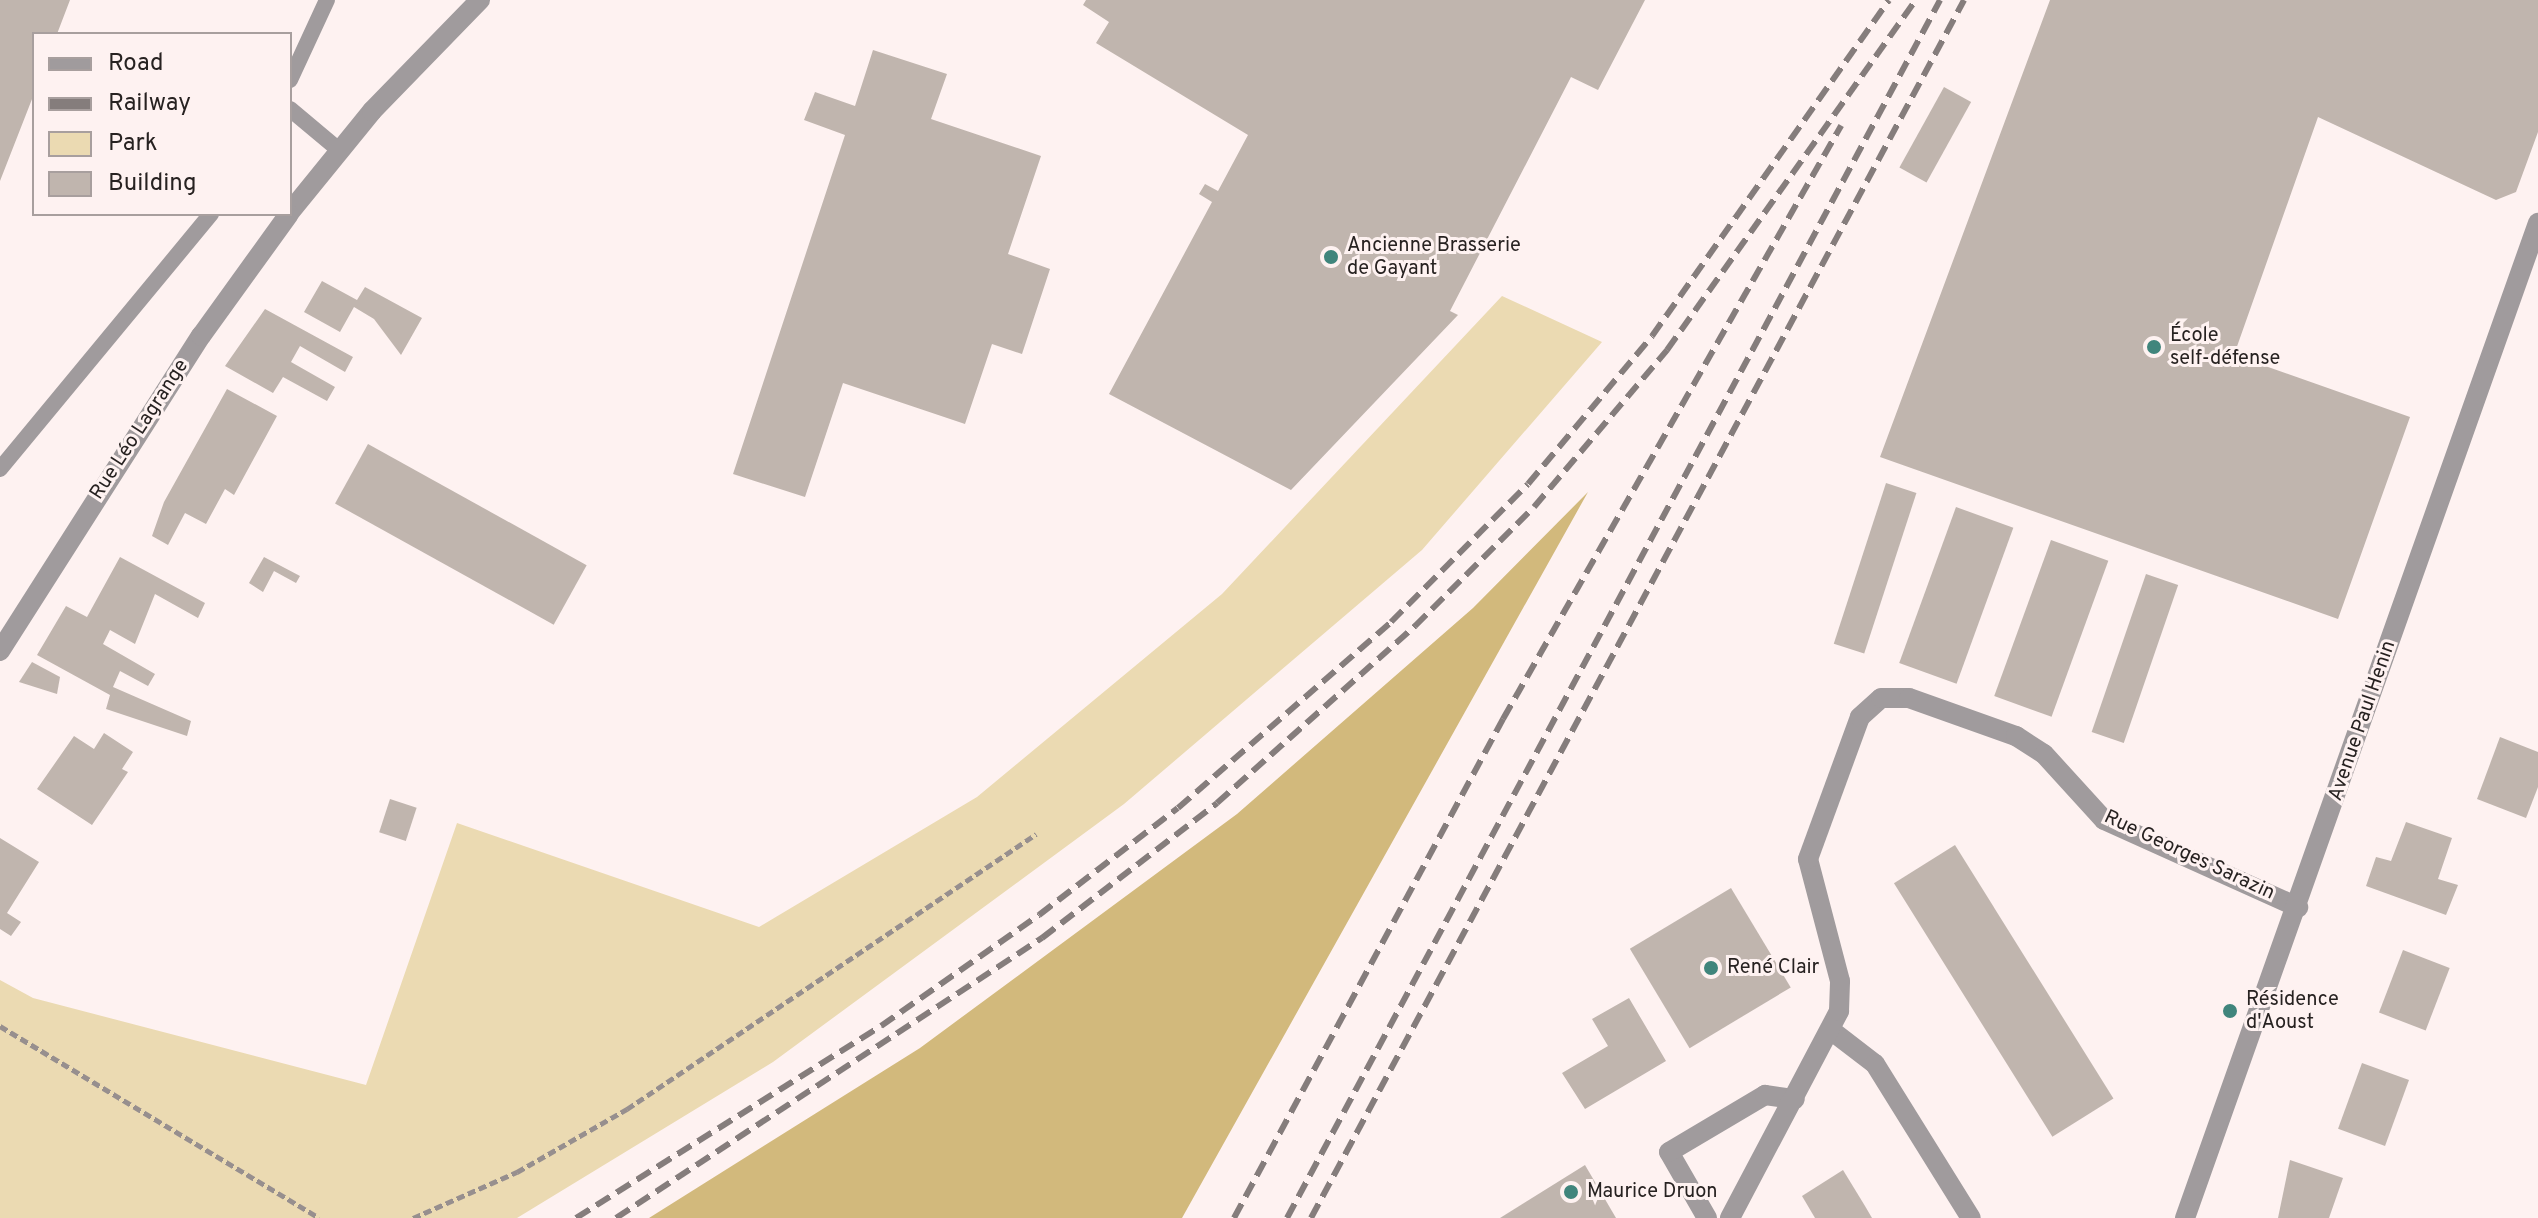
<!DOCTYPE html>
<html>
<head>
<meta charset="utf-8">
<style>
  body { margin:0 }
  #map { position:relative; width:2538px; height:1218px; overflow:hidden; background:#fef2f1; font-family:Overpass,sans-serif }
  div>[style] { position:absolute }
  .green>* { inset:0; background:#ebdab2 }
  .forest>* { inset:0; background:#d2b97c }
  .building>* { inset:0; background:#c0b5ae; transform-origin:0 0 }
  .path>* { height:5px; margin-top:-2.5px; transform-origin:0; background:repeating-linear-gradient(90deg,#978f8e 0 8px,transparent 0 12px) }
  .service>* { height:16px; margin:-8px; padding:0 8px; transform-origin:8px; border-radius:8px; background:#a09b9d }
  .minor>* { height:20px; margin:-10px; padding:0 10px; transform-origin:10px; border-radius:10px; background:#a09b9d }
  .rail>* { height:6px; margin-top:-3px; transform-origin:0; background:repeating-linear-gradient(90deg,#857d7c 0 16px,transparent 0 24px) }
  .dots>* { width:22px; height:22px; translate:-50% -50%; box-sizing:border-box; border:4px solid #fef2f1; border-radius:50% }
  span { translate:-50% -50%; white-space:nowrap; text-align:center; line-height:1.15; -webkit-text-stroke:6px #fef2f1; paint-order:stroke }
  .poi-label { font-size:20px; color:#272221 }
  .left { translate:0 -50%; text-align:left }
  .street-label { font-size:20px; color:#272221 }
  .legend { position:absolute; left:32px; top:32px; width:260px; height:184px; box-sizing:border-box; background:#fef2f1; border:2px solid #a89f9e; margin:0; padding:10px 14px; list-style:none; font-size:24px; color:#272221 }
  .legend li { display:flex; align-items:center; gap:16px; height:40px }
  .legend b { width:40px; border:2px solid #a89f9e }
</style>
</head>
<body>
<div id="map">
  <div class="green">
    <div style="clip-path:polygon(1502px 296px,1602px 342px,1422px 550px,1124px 804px,773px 1062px,517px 1218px,0 1218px,0 980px,33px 998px,366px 1085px,457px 823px,759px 927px,977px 797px,1222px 594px)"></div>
  </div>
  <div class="forest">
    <div style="clip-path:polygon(1588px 492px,1182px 1218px,649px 1218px,920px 1048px,1237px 814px,1473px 608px)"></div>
  </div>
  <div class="building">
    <div style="clip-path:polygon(0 0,70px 0,57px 34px,34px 34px,34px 94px,0 181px)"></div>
    <div style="clip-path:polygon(1086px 0,1645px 0,1598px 90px,1571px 77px,1450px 311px,1458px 315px,1291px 490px,1109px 394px,1212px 202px,1199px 194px,1205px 184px,1218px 191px,1248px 135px,1096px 43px,1109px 22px,1083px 5px)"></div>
    <div style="clip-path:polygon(2050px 0,2538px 0,2538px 132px,2516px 192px,2496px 200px,2318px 117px,2234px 355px,2410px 417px,2338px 619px,1880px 457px)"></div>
    <div style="clip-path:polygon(873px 50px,947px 74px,931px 119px,1041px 156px,1008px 254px,1050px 269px,1022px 354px,992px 344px,965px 424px,843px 383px,805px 497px,733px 474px,845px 135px,804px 120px,815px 92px,855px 106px)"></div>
    <div style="left:1944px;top:87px;width:31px;height:92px;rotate:29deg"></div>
    <div style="clip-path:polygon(322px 281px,357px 300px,365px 287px,422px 318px,401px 355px,374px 319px,354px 307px,340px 332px,304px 312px)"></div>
    <div style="clip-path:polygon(265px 309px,353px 357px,345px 372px,300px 346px,291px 362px,335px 387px,327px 401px,283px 377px,273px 393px,225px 366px)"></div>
    <div style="clip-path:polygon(227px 389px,277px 416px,234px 495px,225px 489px,206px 524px,185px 513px,168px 545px,152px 536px,164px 502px)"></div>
    <div style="left:368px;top:444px;width:250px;height:68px;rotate:29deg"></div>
    <div style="left:1886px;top:483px;width:32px;height:169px;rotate:18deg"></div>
    <div style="left:1956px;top:507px;width:61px;height:166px;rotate:20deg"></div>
    <div style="left:2051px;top:540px;width:61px;height:166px;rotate:20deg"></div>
    <div style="clip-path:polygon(120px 557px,205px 603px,198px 618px,155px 594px,135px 644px,110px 630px,103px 644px,155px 674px,148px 686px,120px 671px,113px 687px,191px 721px,187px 736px,106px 709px,110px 695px,37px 655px,66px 606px,87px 617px)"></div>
    <div style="clip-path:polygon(264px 557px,300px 576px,296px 583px,274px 571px,263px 592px,249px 583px)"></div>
    <div style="left:2146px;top:574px;width:34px;height:167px;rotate:19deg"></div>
    <div style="clip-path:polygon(32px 662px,60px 677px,57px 694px,19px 682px)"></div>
    <div style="clip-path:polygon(104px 733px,133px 752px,122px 769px,128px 772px,92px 825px,37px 789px,74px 736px,94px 749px)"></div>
    <div style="clip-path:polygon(2500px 737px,2538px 752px,2538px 787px,2526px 818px,2477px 799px)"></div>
    <div style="left:390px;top:799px;width:28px;height:35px;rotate:18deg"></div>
    <div style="clip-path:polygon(2406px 822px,2452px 838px,2438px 879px,2458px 885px,2446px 915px,2366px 886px,2376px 857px,2391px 861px)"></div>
    <div style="clip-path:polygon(0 838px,39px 862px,7px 913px,21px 922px,11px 936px,0 929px)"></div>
    <div style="left:1955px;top:845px;width:299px;height:72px;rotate:58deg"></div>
    <div style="left:1731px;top:888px;width:116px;height:118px;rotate:59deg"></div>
    <div style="left:2403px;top:950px;width:50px;height:67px;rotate:21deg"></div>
    <div style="clip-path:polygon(1629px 998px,1666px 1061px,1585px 1109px,1562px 1073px,1608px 1046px,1592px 1019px)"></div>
    <div style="left:2362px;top:1063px;width:50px;height:70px;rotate:20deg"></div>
    <div style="clip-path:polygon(2290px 1160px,2343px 1178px,2329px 1218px,2278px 1218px)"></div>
    <div style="clip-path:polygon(1585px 1165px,1616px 1218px,1500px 1218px)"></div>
    <div style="clip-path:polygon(1843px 1170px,1865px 1206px,1872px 1218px,1815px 1218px,1802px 1196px)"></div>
  </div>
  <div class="path">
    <div style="left:0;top:1026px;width:372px;rotate:31deg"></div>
    <div style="left:413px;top:1218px;width:114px;rotate:-23.9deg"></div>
    <div style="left:517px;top:1172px;width:127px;rotate:-29.8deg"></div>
    <div style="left:627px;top:1109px;width:493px;rotate:-33.9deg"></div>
  </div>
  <div class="service">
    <div style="left:290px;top:80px;width:88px;rotate:-65.2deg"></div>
    <div style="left:290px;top:109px;width:64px;rotate:39.9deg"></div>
    <div style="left:0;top:469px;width:331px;rotate:-50.4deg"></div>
  </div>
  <div class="minor">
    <div style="left:290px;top:212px;width:130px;rotate:-50.9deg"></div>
    <div style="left:372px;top:111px;width:155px;rotate:-45.8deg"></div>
    <div style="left:0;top:651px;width:374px;rotate:-57.5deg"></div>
    <div style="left:201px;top:336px;width:150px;rotate:-54.2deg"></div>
    <div style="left:1832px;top:1031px;width:54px;rotate:37.5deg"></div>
    <div style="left:1875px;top:1064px;width:181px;rotate:58.1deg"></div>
    <div style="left:1707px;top:1218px;width:76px;rotate:-119.9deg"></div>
    <div style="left:1669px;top:1152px;width:112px;rotate:-30.7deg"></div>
    <div style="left:1765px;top:1095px;width:30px;rotate:8deg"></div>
    <div style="left:1730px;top:1218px;width:234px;rotate:-62.2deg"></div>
    <div style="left:1839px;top:1011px;width:30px;rotate:-88deg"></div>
    <div style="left:1840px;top:981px;width:126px;rotate:-104.7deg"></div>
    <div style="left:1808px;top:859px;width:151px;rotate:-69.9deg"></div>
    <div style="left:1860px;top:717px;width:28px;rotate:-42deg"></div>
    <div style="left:1881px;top:698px;width:28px"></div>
    <div style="left:1909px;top:698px;width:114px;rotate:19.6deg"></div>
    <div style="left:2016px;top:736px;width:33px;rotate:33deg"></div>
    <div style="left:2044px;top:754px;width:89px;rotate:47.7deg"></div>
    <div style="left:2104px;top:820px;width:213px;rotate:24.2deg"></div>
    <div style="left:2185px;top:1218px;width:1056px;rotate:-70.47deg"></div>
  </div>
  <div class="rail">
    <div style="left:576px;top:1218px;width:360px;rotate:-32.2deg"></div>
    <div style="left:881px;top:1026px;width:193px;rotate:-35.1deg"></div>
    <div style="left:1039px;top:915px;width:175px;rotate:-37.6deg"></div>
    <div style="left:1178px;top:808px;width:283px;rotate:-41.1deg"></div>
    <div style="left:1391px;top:622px;width:194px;rotate:-45.2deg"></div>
    <div style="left:1528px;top:484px;width:193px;rotate:-50deg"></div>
    <div style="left:1652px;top:336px;width:411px;rotate:-54.8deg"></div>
    <div style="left:616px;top:1218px;width:510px;rotate:-33.32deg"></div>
    <div style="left:1042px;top:938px;width:221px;rotate:-37.6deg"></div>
    <div style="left:1217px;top:803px;width:266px;rotate:-41.8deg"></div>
    <div style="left:1415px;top:626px;width:168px;rotate:-45deg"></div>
    <div style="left:1534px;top:507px;width:206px;rotate:-49.7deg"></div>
    <div style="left:1667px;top:350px;width:430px;rotate:-54.6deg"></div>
    <div style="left:1234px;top:1218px;width:567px;rotate:-61.67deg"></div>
    <div style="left:1503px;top:719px;width:683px;rotate:-60.32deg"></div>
    <div style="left:1287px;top:1218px;width:1382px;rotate:-61.8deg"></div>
    <div style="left:1311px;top:1218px;width:1382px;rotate:-61.8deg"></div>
  </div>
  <div class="dots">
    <div style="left:1331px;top:257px;background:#40857c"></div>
    <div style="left:2154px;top:347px;background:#40857c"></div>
    <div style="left:1711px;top:968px;background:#40857c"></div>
    <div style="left:2230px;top:1011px;background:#40857c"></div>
    <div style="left:1571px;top:1192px;background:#40857c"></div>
  </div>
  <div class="poi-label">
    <span class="left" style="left:1347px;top:258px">Ancienne Brasserie<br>de Gayant</span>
    <span class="left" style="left:2170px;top:348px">École<br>self-défense</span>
    <span class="left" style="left:1727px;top:968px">René Clair</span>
    <span class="left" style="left:2246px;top:1012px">Résidence<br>d'Aoust</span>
    <span class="left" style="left:1587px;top:1192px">Maurice Druon</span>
  </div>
  <div class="street-label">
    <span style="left:140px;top:430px;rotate:-57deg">Rue Léo Lagrange</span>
    <span style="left:2363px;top:721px;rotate:-71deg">Avenue Paul Henin</span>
    <span style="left:2189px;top:856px;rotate:25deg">Rue Georges Sarazin</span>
  </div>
  <ul class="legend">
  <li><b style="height:10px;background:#a09b9d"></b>Road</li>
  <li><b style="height:10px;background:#857d7c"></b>Railway</li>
  <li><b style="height:22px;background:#ebdab2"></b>Park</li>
  <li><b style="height:22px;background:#c0b5ae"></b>Building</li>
  </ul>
</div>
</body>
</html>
